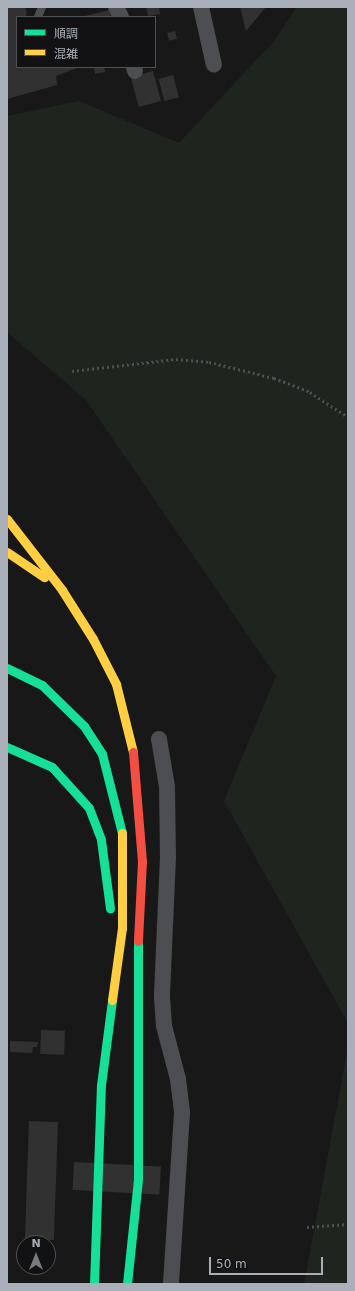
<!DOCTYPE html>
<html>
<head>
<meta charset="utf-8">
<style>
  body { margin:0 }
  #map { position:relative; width:355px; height:1291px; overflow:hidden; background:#181818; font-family:"DejaVu Sans","Noto Sans JP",sans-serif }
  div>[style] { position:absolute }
  .green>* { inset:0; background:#1e251e }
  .building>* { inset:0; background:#313132; transform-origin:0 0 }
  .path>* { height:2.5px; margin-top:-1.25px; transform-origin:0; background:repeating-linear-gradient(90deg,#4e4f53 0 2px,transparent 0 5px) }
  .lane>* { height:8px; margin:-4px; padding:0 4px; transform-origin:4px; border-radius:4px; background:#4c4e51 }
  .street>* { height:16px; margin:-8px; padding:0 8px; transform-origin:8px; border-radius:8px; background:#4c4e51 }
  .fast>* { height:9px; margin:-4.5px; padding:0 4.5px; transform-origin:4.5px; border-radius:4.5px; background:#16e098 }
  .slow>* { height:9px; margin:-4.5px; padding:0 4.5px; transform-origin:4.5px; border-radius:4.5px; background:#ffcf43 }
  .jam>* { height:9px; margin:-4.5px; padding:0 4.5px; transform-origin:4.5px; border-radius:4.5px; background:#f24e42 }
  span { translate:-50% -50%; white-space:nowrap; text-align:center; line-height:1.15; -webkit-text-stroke:3.5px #121214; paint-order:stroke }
  .frame { position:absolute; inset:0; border:8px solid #a9b0b9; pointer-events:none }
  .legend { position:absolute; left:16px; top:16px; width:140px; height:52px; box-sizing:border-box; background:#121214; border:1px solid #4e5156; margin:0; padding:5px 7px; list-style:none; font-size:12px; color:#a9b0b9 }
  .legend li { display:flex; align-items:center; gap:8px; height:20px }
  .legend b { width:20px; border:1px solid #4e5156 }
  .north { position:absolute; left:16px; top:1235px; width:40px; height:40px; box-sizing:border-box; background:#121214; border:1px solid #4e5156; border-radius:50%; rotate:0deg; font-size:11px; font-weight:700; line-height:16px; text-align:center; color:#a9b0b9 }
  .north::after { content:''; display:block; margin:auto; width:14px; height:18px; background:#767b81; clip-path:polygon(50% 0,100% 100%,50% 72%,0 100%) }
  .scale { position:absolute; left:209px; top:1257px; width:114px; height:18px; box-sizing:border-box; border:2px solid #a9b0b9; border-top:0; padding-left:5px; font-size:12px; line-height:14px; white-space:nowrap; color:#a9b0b9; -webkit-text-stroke:3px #121214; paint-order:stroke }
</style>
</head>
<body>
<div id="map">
  <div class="green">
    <div style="clip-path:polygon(297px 7px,348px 7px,348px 1023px,224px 801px,276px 676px,86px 400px,7px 332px,7px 116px,79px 101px,179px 143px,273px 42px)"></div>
    <div style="clip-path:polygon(348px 1047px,348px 1284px,304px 1284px)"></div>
  </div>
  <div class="building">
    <div style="clip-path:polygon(7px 7px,25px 7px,27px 13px,25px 17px,17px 17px,17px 67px,80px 67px,56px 76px,57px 85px,7px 99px)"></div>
    <div style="clip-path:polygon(146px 7px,159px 7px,160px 14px,148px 16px)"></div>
    <div style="clip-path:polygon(240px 7px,266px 7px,246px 31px)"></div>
    <div style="clip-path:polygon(109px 10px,111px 17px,85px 17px,85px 16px)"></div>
    <div style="left:175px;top:31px;width:8px;height:8px;rotate:76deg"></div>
    <div style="clip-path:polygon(94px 67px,104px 67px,105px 72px,95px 74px)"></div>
    <div style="left:153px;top:71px;width:31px;height:23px;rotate:75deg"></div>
    <div style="left:173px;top:75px;width:23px;height:15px;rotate:75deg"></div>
    <div style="left:41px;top:1030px;width:24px;height:24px;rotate:2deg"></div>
    <div style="clip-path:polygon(10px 1041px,38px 1042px,37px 1047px,33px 1047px,32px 1053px,10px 1052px)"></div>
    <div style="left:29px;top:1121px;width:29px;height:118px;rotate:2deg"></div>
    <div style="left:74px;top:1162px;width:87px;height:28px;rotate:3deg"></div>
  </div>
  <div class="path">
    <div style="left:72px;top:371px;width:105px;rotate:-6.6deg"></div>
    <div style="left:176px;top:359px;width:33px;rotate:5deg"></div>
    <div style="left:209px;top:362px;width:67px;rotate:13.8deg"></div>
    <div style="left:274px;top:378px;width:39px;rotate:21deg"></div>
    <div style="left:310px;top:392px;width:45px;rotate:33.3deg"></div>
    <div style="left:307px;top:1227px;width:41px;rotate:-4.2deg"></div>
  </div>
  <div class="lane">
    <div style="left:38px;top:17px;width:11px;rotate:-68deg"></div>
  </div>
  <div class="street">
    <div style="left:116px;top:7px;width:11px;rotate:63deg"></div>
    <div style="left:201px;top:7px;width:59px;rotate:77.4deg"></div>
    <div style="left:134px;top:67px;width:4px;rotate:76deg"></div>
    <div style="left:159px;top:739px;width:49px;rotate:80.5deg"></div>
    <div style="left:167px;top:787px;width:70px;rotate:89.2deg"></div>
    <div style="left:168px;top:857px;width:140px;rotate:92.5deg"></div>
    <div style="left:162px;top:997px;width:29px;rotate:86deg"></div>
    <div style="left:164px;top:1026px;width:55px;rotate:75.2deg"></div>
    <div style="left:178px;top:1079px;width:34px;rotate:83deg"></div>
    <div style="left:182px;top:1113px;width:171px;rotate:93.7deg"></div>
  </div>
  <div class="fast">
    <div style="left:7px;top:668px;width:39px;rotate:26deg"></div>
    <div style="left:42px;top:685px;width:59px;rotate:44.3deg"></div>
    <div style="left:84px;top:726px;width:33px;rotate:57deg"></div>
    <div style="left:102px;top:754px;width:81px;rotate:75.8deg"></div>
    <div style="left:7px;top:747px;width:49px;rotate:24deg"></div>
    <div style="left:52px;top:767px;width:55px;rotate:47.9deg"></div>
    <div style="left:89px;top:808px;width:34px;rotate:69deg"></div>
    <div style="left:101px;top:840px;width:69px;rotate:82.5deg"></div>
    <div style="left:94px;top:1284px;width:199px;rotate:-88deg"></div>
    <div style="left:101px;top:1085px;width:86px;rotate:-82.6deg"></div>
    <div style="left:127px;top:1284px;width:106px;rotate:-84deg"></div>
    <div style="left:138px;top:1179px;width:238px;rotate:-90deg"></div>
  </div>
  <div class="slow">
    <div style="left:7px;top:519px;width:90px;rotate:52.2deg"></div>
    <div style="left:62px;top:590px;width:58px;rotate:57.7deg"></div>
    <div style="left:93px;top:639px;width:51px;rotate:62.9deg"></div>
    <div style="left:116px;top:684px;width:70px;rotate:76deg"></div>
    <div style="left:7px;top:552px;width:45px;rotate:34deg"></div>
    <div style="left:112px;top:1000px;width:73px;rotate:-82.1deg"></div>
    <div style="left:122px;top:928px;width:95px;rotate:-90deg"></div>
  </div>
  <div class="jam">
    <div style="left:133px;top:752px;width:109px;rotate:85.3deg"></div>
    <div style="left:142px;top:861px;width:80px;rotate:92.9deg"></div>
  </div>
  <div class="frame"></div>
  <ul class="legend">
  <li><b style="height:5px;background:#16e098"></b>順調</li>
  <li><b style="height:5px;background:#ffcf43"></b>混雑</li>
  </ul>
  <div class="north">N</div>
  <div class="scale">50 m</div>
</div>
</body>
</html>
